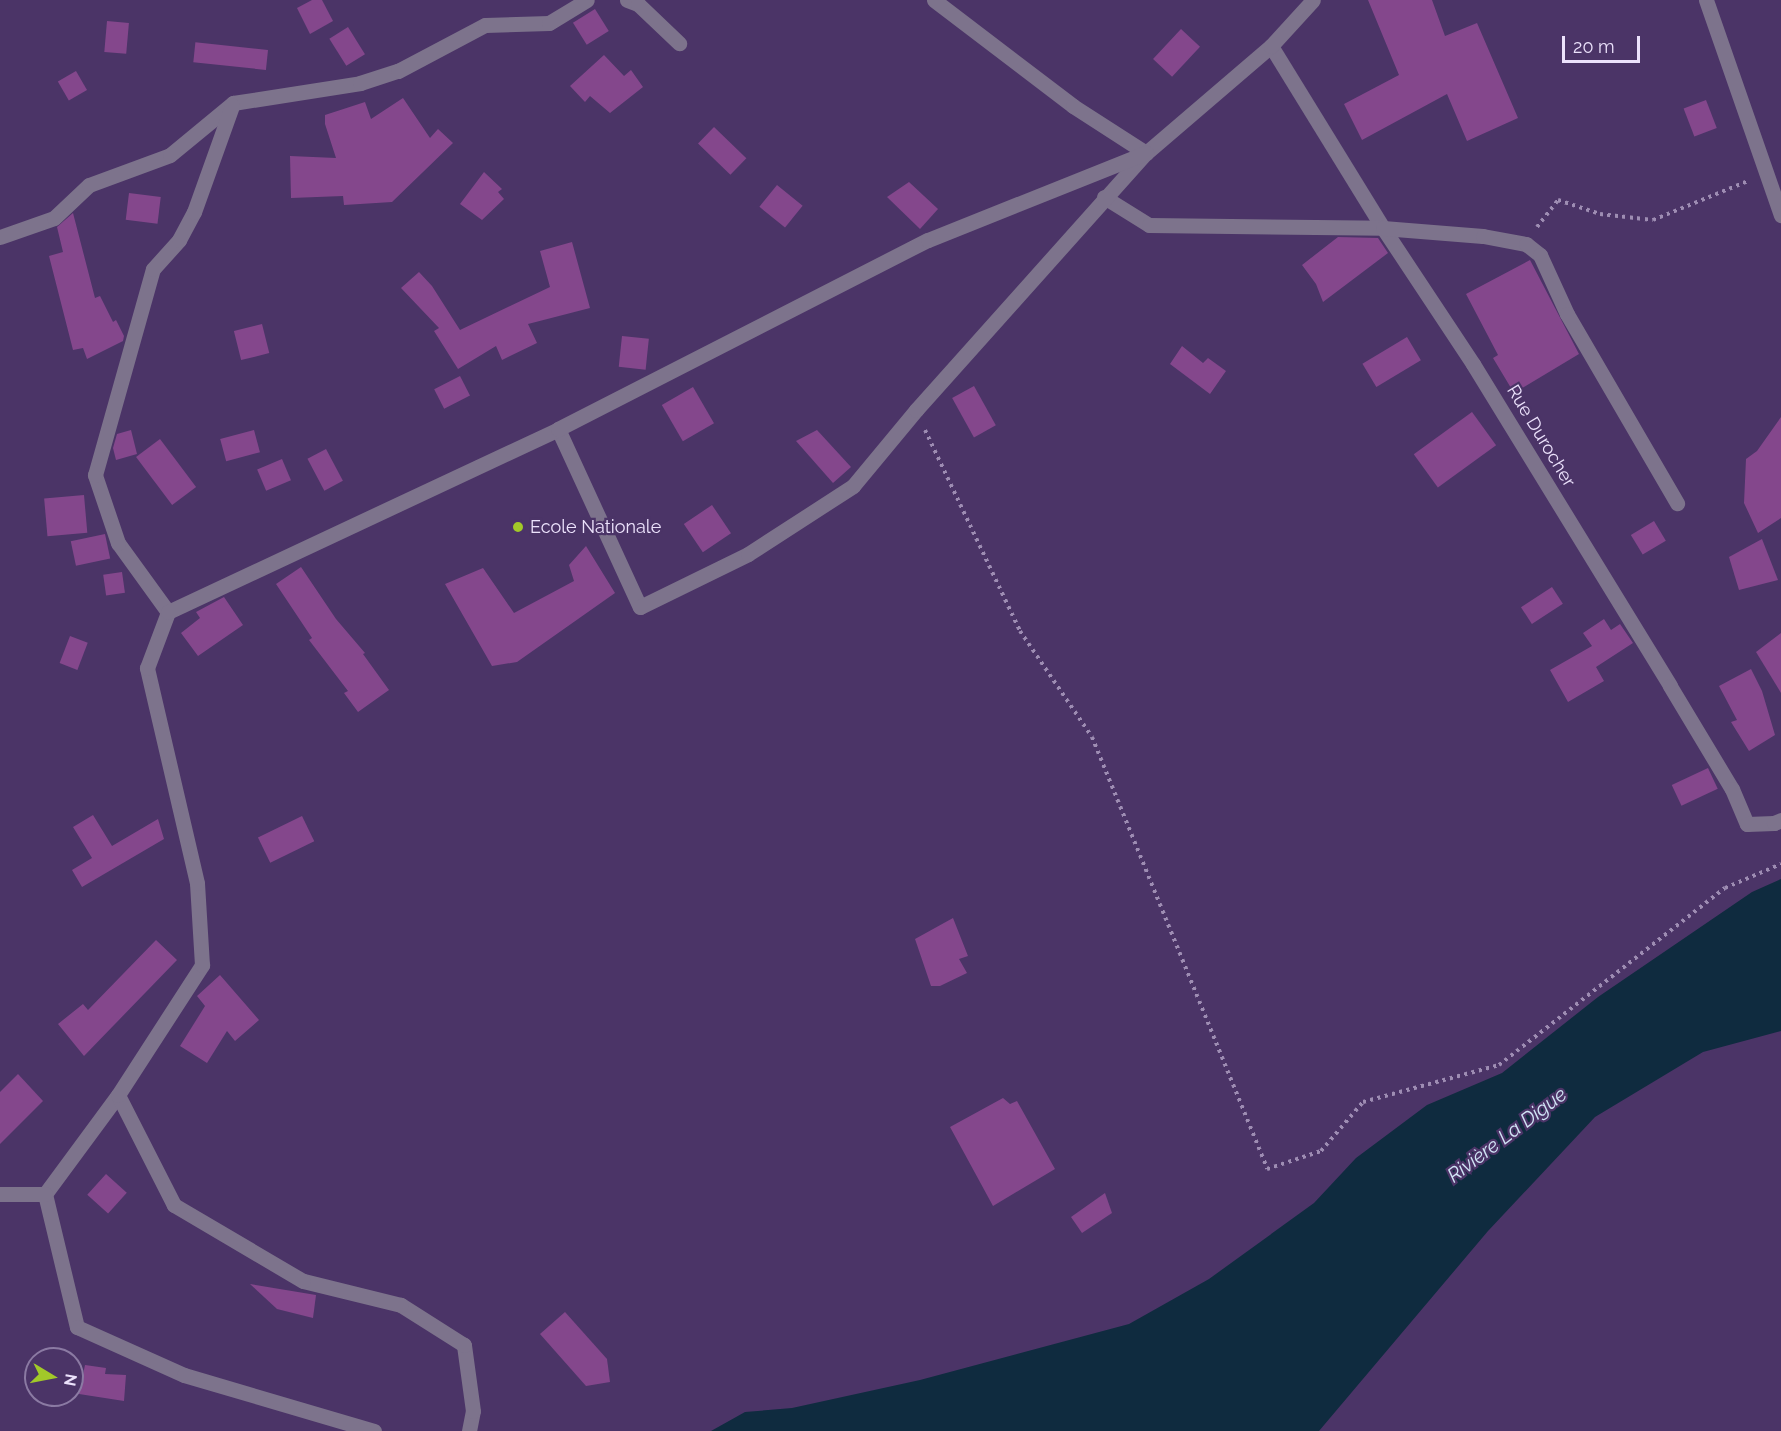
<!DOCTYPE html>
<html>
<head>
<meta charset="utf-8">
<style>
  body { margin:0 }
  #map { position:relative; width:1781px; height:1431px; overflow:hidden; background:#4b3467; font-family:Raleway,sans-serif }
  div>[style] { position:absolute }
  .water>* { inset:0; background:#0f2b3f }
  .building>* { inset:0; background:#84478c; transform-origin:0 0 }
  .path>* { height:4px; margin-top:-2px; transform-origin:0; background:repeating-linear-gradient(90deg,#9e8db3 0 3px,transparent 0 7.5px) }
  .minor>* { height:15px; margin:-7.5px; padding:0 7.5px; transform-origin:7.5px; border-radius:7.5px; background:#7d738c }
  .dots>* { width:16px; height:16px; translate:-50% -50%; box-sizing:border-box; border:3px solid #4b3467; border-radius:50% }
  span { translate:-50% -50%; white-space:nowrap; text-align:center; line-height:1.15; -webkit-text-stroke:4.5px #4b3467; paint-order:stroke }
  .street-label { font-size:18px; color:#ece2fc }
  .poi-label { font-size:18px; color:#ece2fc }
  .left { translate:0 -50%; text-align:left }
  .water-label { font-size:20px; color:#d1e5f6; font-style:italic }
  .north { position:absolute; left:24px; top:1347px; width:60px; height:60px; box-sizing:border-box; background:#4b3467; border:2px solid #8b7aa3; border-radius:50%; rotate:100deg; font-size:16px; font-weight:700; line-height:24px; text-align:center; color:#ece2fc }
  .north::after { content:''; display:block; margin:auto; width:21px; height:27px; background:#a2c929; clip-path:polygon(50% 0,100% 100%,50% 72%,0 100%) }
  .scale { position:absolute; left:1562px; top:36px; width:78px; height:27px; box-sizing:border-box; border:3px solid #ece2fc; border-top:0; padding-left:8px; font-size:18px; line-height:21px; white-space:nowrap; color:#ece2fc; -webkit-text-stroke:4px #4b3467; paint-order:stroke }
</style>
</head>
<body>
<div id="map">
  <div class="water">
    <div style="clip-path:polygon(1781px 879px,1781px 1031px,1703px 1052px,1595px 1117px,1488px 1231px,1319px 1431px,711px 1431px,745px 1412px,792px 1408px,920px 1380px,1129px 1324px,1209px 1279px,1314px 1203px,1356px 1158px,1427px 1105px,1502px 1073px,1598px 997px,1752px 892px)"></div>
  </div>
  <div class="building">
    <div style="clip-path:polygon(312px 0,322px 0,333px 21px,310px 34px,297px 8px)"></div>
    <div style="clip-path:polygon(1368px 0,1432px 0,1445px 36px,1477px 23px,1518px 118px,1467px 141px,1447px 94px,1362px 140px,1344px 104px,1399px 75px)"></div>
    <div style="left:595px;top:9px;width:26px;height:26px;rotate:58deg"></div>
    <div style="left:107px;top:21px;width:22px;height:31px;rotate:5deg"></div>
    <div style="left:348px;top:27px;width:32px;height:22px;rotate:58deg"></div>
    <div style="left:1181px;top:29px;width:26px;height:41px;rotate:43deg"></div>
    <div style="left:268px;top:50px;width:20px;height:73px;rotate:96deg"></div>
    <div style="clip-path:polygon(604px 55px,624px 76px,631px 70px,643px 87px,610px 113px,590px 96px,585px 102px,570px 86px)"></div>
    <div style="left:76px;top:71px;width:22px;height:21px;rotate:60deg"></div>
    <div style="clip-path:polygon(403px 98px,430px 138px,438px 129px,453px 143px,392px 202px,344px 205px,343px 196px,291px 198px,290px 156px,336px 158px,325px 124px,325px 115px,365px 102px,371px 119px)"></div>
    <div style="left:1706px;top:100px;width:30px;height:24px;rotate:69deg"></div>
    <div style="left:714px;top:127px;width:45px;height:23px;rotate:44deg"></div>
    <div style="clip-path:polygon(484px 172px,502px 189px,498px 192px,504px 199px,482px 220px,460px 204px)"></div>
    <div style="clip-path:polygon(909px 182px,938px 209px,920px 229px,887px 197px)"></div>
    <div style="left:777px;top:185px;width:33px;height:28px;rotate:39deg"></div>
    <div style="left:129px;top:193px;width:32px;height:27px;rotate:7deg"></div>
    <div style="clip-path:polygon(73px 213px,95px 298px,100px 296px,113px 322px,116px 320px,124px 336px,123px 341px,87px 359px,83px 348px,73px 350px,49px 256px,63px 252px,57px 227px)"></div>
    <div style="clip-path:polygon(1338px 237px,1378px 238px,1388px 253px,1323px 302px,1316px 284px,1302px 265px)"></div>
    <div style="clip-path:polygon(572px 242px,590px 308px,528px 324px,537px 343px,502px 360px,496px 346px,458px 369px,434px 331px,439px 328px,401px 288px,419px 272px,432px 286px,460px 330px,550px 287px,540px 251px)"></div>
    <div style="clip-path:polygon(1530px 260px,1579px 354px,1514px 393px,1493px 358px,1498px 355px,1466px 294px)"></div>
    <div style="left:262px;top:324px;width:30px;height:29px;rotate:76deg"></div>
    <div style="left:622px;top:336px;width:27px;height:31px;rotate:6deg"></div>
    <div style="left:1407px;top:337px;width:27px;height:52px;rotate:59deg"></div>
    <div style="clip-path:polygon(1182px 346px,1203px 363px,1208px 358px,1226px 371px,1210px 394px,1170px 364px)"></div>
    <div style="left:460px;top:376px;width:22px;height:29px;rotate:63deg"></div>
    <div style="left:974px;top:386px;width:45px;height:25px;rotate:61deg"></div>
    <div style="left:693px;top:387px;width:42px;height:36px;rotate:60deg"></div>
    <div style="left:1472px;top:412px;width:41px;height:72px;rotate:54deg"></div>
    <div style="clip-path:polygon(1781px 417px,1781px 518px,1758px 533px,1744px 503px,1746px 459px,1757px 451px)"></div>
    <div style="clip-path:polygon(131px 430px,137px 454px,116px 460px,113px 448px,117px 434px)"></div>
    <div style="left:254px;top:430px;width:23px;height:35px;rotate:75deg"></div>
    <div style="clip-path:polygon(817px 430px,851px 467px,833px 483px,796px 441px)"></div>
    <div style="left:160px;top:439px;width:60px;height:30px;rotate:53deg"></div>
    <div style="left:326px;top:449px;width:36px;height:21px;rotate:62deg"></div>
    <div style="left:282px;top:459px;width:23px;height:27px;rotate:67deg"></div>
    <div style="left:84px;top:495px;width:38px;height:40px;rotate:85deg"></div>
    <div style="left:712px;top:505px;width:34px;height:34px;rotate:56deg"></div>
    <div style="left:1654px;top:521px;width:23px;height:27px;rotate:59deg"></div>
    <div style="left:105px;top:534px;width:25px;height:35px;rotate:78deg"></div>
    <div style="clip-path:polygon(1762px 539px,1778px 580px,1739px 590px,1729px 557px)"></div>
    <div style="clip-path:polygon(586px 546px,615px 593px,517px 662px,492px 666px,445px 584px,483px 568px,514px 613px,574px 581px,569px 565px)"></div>
    <div style="clip-path:polygon(301px 567px,336px 619px,365px 653px,363px 654px,389px 690px,358px 712px,344px 693px,348px 691px,309px 640px,312px 638px,276px 584px)"></div>
    <div style="left:122px;top:572px;width:21px;height:19px;rotate:82deg"></div>
    <div style="left:1552px;top:587px;width:20px;height:37px;rotate:57deg"></div>
    <div style="clip-path:polygon(224px 597px,243px 625px,198px 656px,181px 633px,200px 618px,196px 612px)"></div>
    <div style="clip-path:polygon(1604px 619px,1611px 630px,1620px 624px,1633px 643px,1596px 667px,1604px 681px,1568px 702px,1550px 670px,1592px 646px,1583px 633px)"></div>
    <div style="clip-path:polygon(1781px 633px,1781px 693px,1756px 652px)"></div>
    <div style="left:70px;top:636px;width:19px;height:29px;rotate:21deg"></div>
    <div style="clip-path:polygon(1751px 669px,1762px 691px,1775px 735px,1749px 751px,1731px 722px,1737px 720px,1719px 686px)"></div>
    <div style="left:1708px;top:768px;width:23px;height:40px;rotate:65deg"></div>
    <div style="clip-path:polygon(93px 815px,112px 846px,158px 819px,164px 839px,82px 887px,72px 870px,92px 858px,73px 827px)"></div>
    <div style="left:302px;top:816px;width:28px;height:49px;rotate:64deg"></div>
    <div style="clip-path:polygon(953px 918px,968px 956px,959px 959px,967px 973px,940px 986px,931px 986px,915px 939px)"></div>
    <div style="clip-path:polygon(156px 940px,177px 960px,84px 1056px,58px 1024px,83px 1004px,88px 1010px)"></div>
    <div style="clip-path:polygon(220px 975px,259px 1020px,235px 1041px,227px 1031px,207px 1063px,180px 1046px,205px 1006px,197px 996px)"></div>
    <div style="clip-path:polygon(18px 1074px,43px 1101px,0 1144px,0 1092px)"></div>
    <div style="clip-path:polygon(1003px 1098px,1010px 1104px,1017px 1101px,1055px 1169px,993px 1206px,950px 1127px)"></div>
    <div style="left:106px;top:1174px;width:28px;height:28px;rotate:42deg"></div>
    <div style="clip-path:polygon(1105px 1193px,1112px 1213px,1082px 1233px,1071px 1217px)"></div>
    <div style="clip-path:polygon(250px 1284px,316px 1295px,313px 1318px,277px 1309px)"></div>
    <div style="clip-path:polygon(565px 1312px,607px 1359px,610px 1382px,586px 1386px,540px 1334px)"></div>
    <div style="clip-path:polygon(85px 1365px,106px 1368px,105px 1374px,126px 1375px,124px 1401px,79px 1394px)"></div>
  </div>
  <div class="path">
    <div style="left:1537px;top:227px;width:34px;rotate:-52deg"></div>
    <div style="left:1558px;top:200px;width:44px;rotate:18.4deg"></div>
    <div style="left:1600px;top:214px;width:53px;rotate:6.5deg"></div>
    <div style="left:1653px;top:220px;width:103px;rotate:-22.3deg"></div>
    <div style="left:925px;top:430px;width:222px;rotate:64.7deg"></div>
    <div style="left:1020px;top:631px;width:128px;rotate:55.8deg"></div>
    <div style="left:1092px;top:737px;width:466px;rotate:67.9deg"></div>
    <div style="left:1267px;top:1169px;width:57px;rotate:-18.4deg"></div>
    <div style="left:1321px;top:1151px;width:65px;rotate:-49.4deg"></div>
    <div style="left:1363px;top:1102px;width:141px;rotate:-15.2deg"></div>
    <div style="left:1499px;top:1065px;width:287px;rotate:-38.1deg"></div>
    <div style="left:1725px;top:888px;width:61px;rotate:-23.2deg"></div>
  </div>
  <div class="minor">
    <div style="left:627px;top:0;width:12px;rotate:20deg"></div>
    <div style="left:638px;top:4px;width:57px;rotate:43.6deg"></div>
    <div style="left:934px;top:0;width:175px;rotate:37.3deg"></div>
    <div style="left:1073px;top:106px;width:87px;rotate:32.8deg"></div>
    <div style="left:1706px;top:0;width:228px;rotate:70.8deg"></div>
    <div style="left:1271px;top:46px;width:214px;rotate:58.4deg"></div>
    <div style="left:1383px;top:228px;width:163px;rotate:56.5deg"></div>
    <div style="left:1473px;top:364px;width:377px;rotate:58.5deg"></div>
    <div style="left:1670px;top:686px;width:120px;rotate:59deg"></div>
    <div style="left:1732px;top:789px;width:38px;rotate:67deg"></div>
    <div style="left:1747px;top:824px;width:27px;rotate:-2deg"></div>
    <div style="left:1774px;top:823px;width:8px;rotate:-23deg"></div>
    <div style="left:1104px;top:197px;width:53px;rotate:31.9deg"></div>
    <div style="left:1149px;top:225px;width:234px;rotate:0.7deg"></div>
    <div style="left:1383px;top:228px;width:100px;rotate:4.6deg"></div>
    <div style="left:1483px;top:236px;width:44px;rotate:10.5deg"></div>
    <div style="left:1526px;top:244px;width:18px;rotate:38deg"></div>
    <div style="left:1540px;top:255px;width:65px;rotate:65.4deg"></div>
    <div style="left:1567px;top:314px;width:219px;rotate:59.8deg"></div>
    <div style="left:0;top:237px;width:57px;rotate:-19.4deg"></div>
    <div style="left:54px;top:218px;width:48px;rotate:-43.3deg"></div>
    <div style="left:89px;top:185px;width:86px;rotate:-20.3deg"></div>
    <div style="left:170px;top:155px;width:82px;rotate:-39.5deg"></div>
    <div style="left:233px;top:103px;width:129px;rotate:-8.9deg"></div>
    <div style="left:360px;top:83px;width:40px;rotate:-18deg"></div>
    <div style="left:398px;top:71px;width:98px;rotate:-27.9deg"></div>
    <div style="left:485px;top:25px;width:64px;rotate:-1.8deg"></div>
    <div style="left:549px;top:23px;width:44px;rotate:-31.2deg"></div>
    <div style="left:558px;top:429px;width:196px;rotate:65.3deg"></div>
    <div style="left:640px;top:607px;width:120px;rotate:-26.1deg"></div>
    <div style="left:748px;top:554px;width:125px;rotate:-32.9deg"></div>
    <div style="left:853px;top:486px;width:99px;rotate:-50.3deg"></div>
    <div style="left:916px;top:410px;width:345px;rotate:-48.2deg"></div>
    <div style="left:1146px;top:153px;width:165px;rotate:-40.6deg"></div>
    <div style="left:1271px;top:46px;width:62px;rotate:-47.6deg"></div>
    <div style="left:168px;top:612px;width:85px;rotate:-125.9deg"></div>
    <div style="left:118px;top:543px;width:72px;rotate:-108.7deg"></div>
    <div style="left:95px;top:475px;width:214px;rotate:-74.3deg"></div>
    <div style="left:153px;top:269px;width:39px;rotate:-48deg"></div>
    <div style="left:179px;top:240px;width:32px;rotate:-62deg"></div>
    <div style="left:194px;top:212px;width:113px;rotate:-70.3deg"></div>
    <div style="left:118px;top:1095px;width:123px;rotate:126.4deg"></div>
    <div style="left:45px;top:1194px;width:137px;rotate:76.5deg"></div>
    <div style="left:77px;top:1327px;width:117px;rotate:24.2deg"></div>
    <div style="left:184px;top:1375px;width:198px;rotate:16.4deg"></div>
    <div style="left:0;top:1194px;width:45px"></div>
    <div style="left:469px;top:1431px;width:20px;rotate:-79deg"></div>
    <div style="left:473px;top:1411px;width:67px;rotate:-97.8deg"></div>
    <div style="left:464px;top:1345px;width:75px;rotate:-147.6deg"></div>
    <div style="left:401px;top:1305px;width:101px;rotate:-166.2deg"></div>
    <div style="left:303px;top:1281px;width:150px;rotate:-149.5deg"></div>
    <div style="left:174px;top:1205px;width:123px;rotate:-117deg"></div>
    <div style="left:118px;top:1095px;width:155px;rotate:-57.1deg"></div>
    <div style="left:202px;top:965px;width:82px;rotate:-93.5deg"></div>
    <div style="left:197px;top:883px;width:221px;rotate:-103.1deg"></div>
    <div style="left:147px;top:668px;width:60px;rotate:-69.4deg"></div>
    <div style="left:168px;top:612px;width:431px;rotate:-25.1deg"></div>
    <div style="left:558px;top:429px;width:415px;rotate:-27.1deg"></div>
    <div style="left:928px;top:240px;width:235px;rotate:-21.8deg"></div>
  </div>
  <div class="dots">
    <div style="left:518px;top:527px;background:#a2c929"></div>
  </div>
  <div class="street-label">
    <span style="left:1541px;top:436px;rotate:59deg">Rue Durocher</span>
  </div>
  <div class="poi-label">
    <span class="left" style="left:530px;top:527px">Ecole Nationale</span>
  </div>
  <div class="water-label">
    <span style="left:1507px;top:1135px;rotate:-37deg">Rivière La Digue</span>
  </div>
  <div class="north">N</div>
  <div class="scale">20 m</div>
</div>
</body>
</html>
